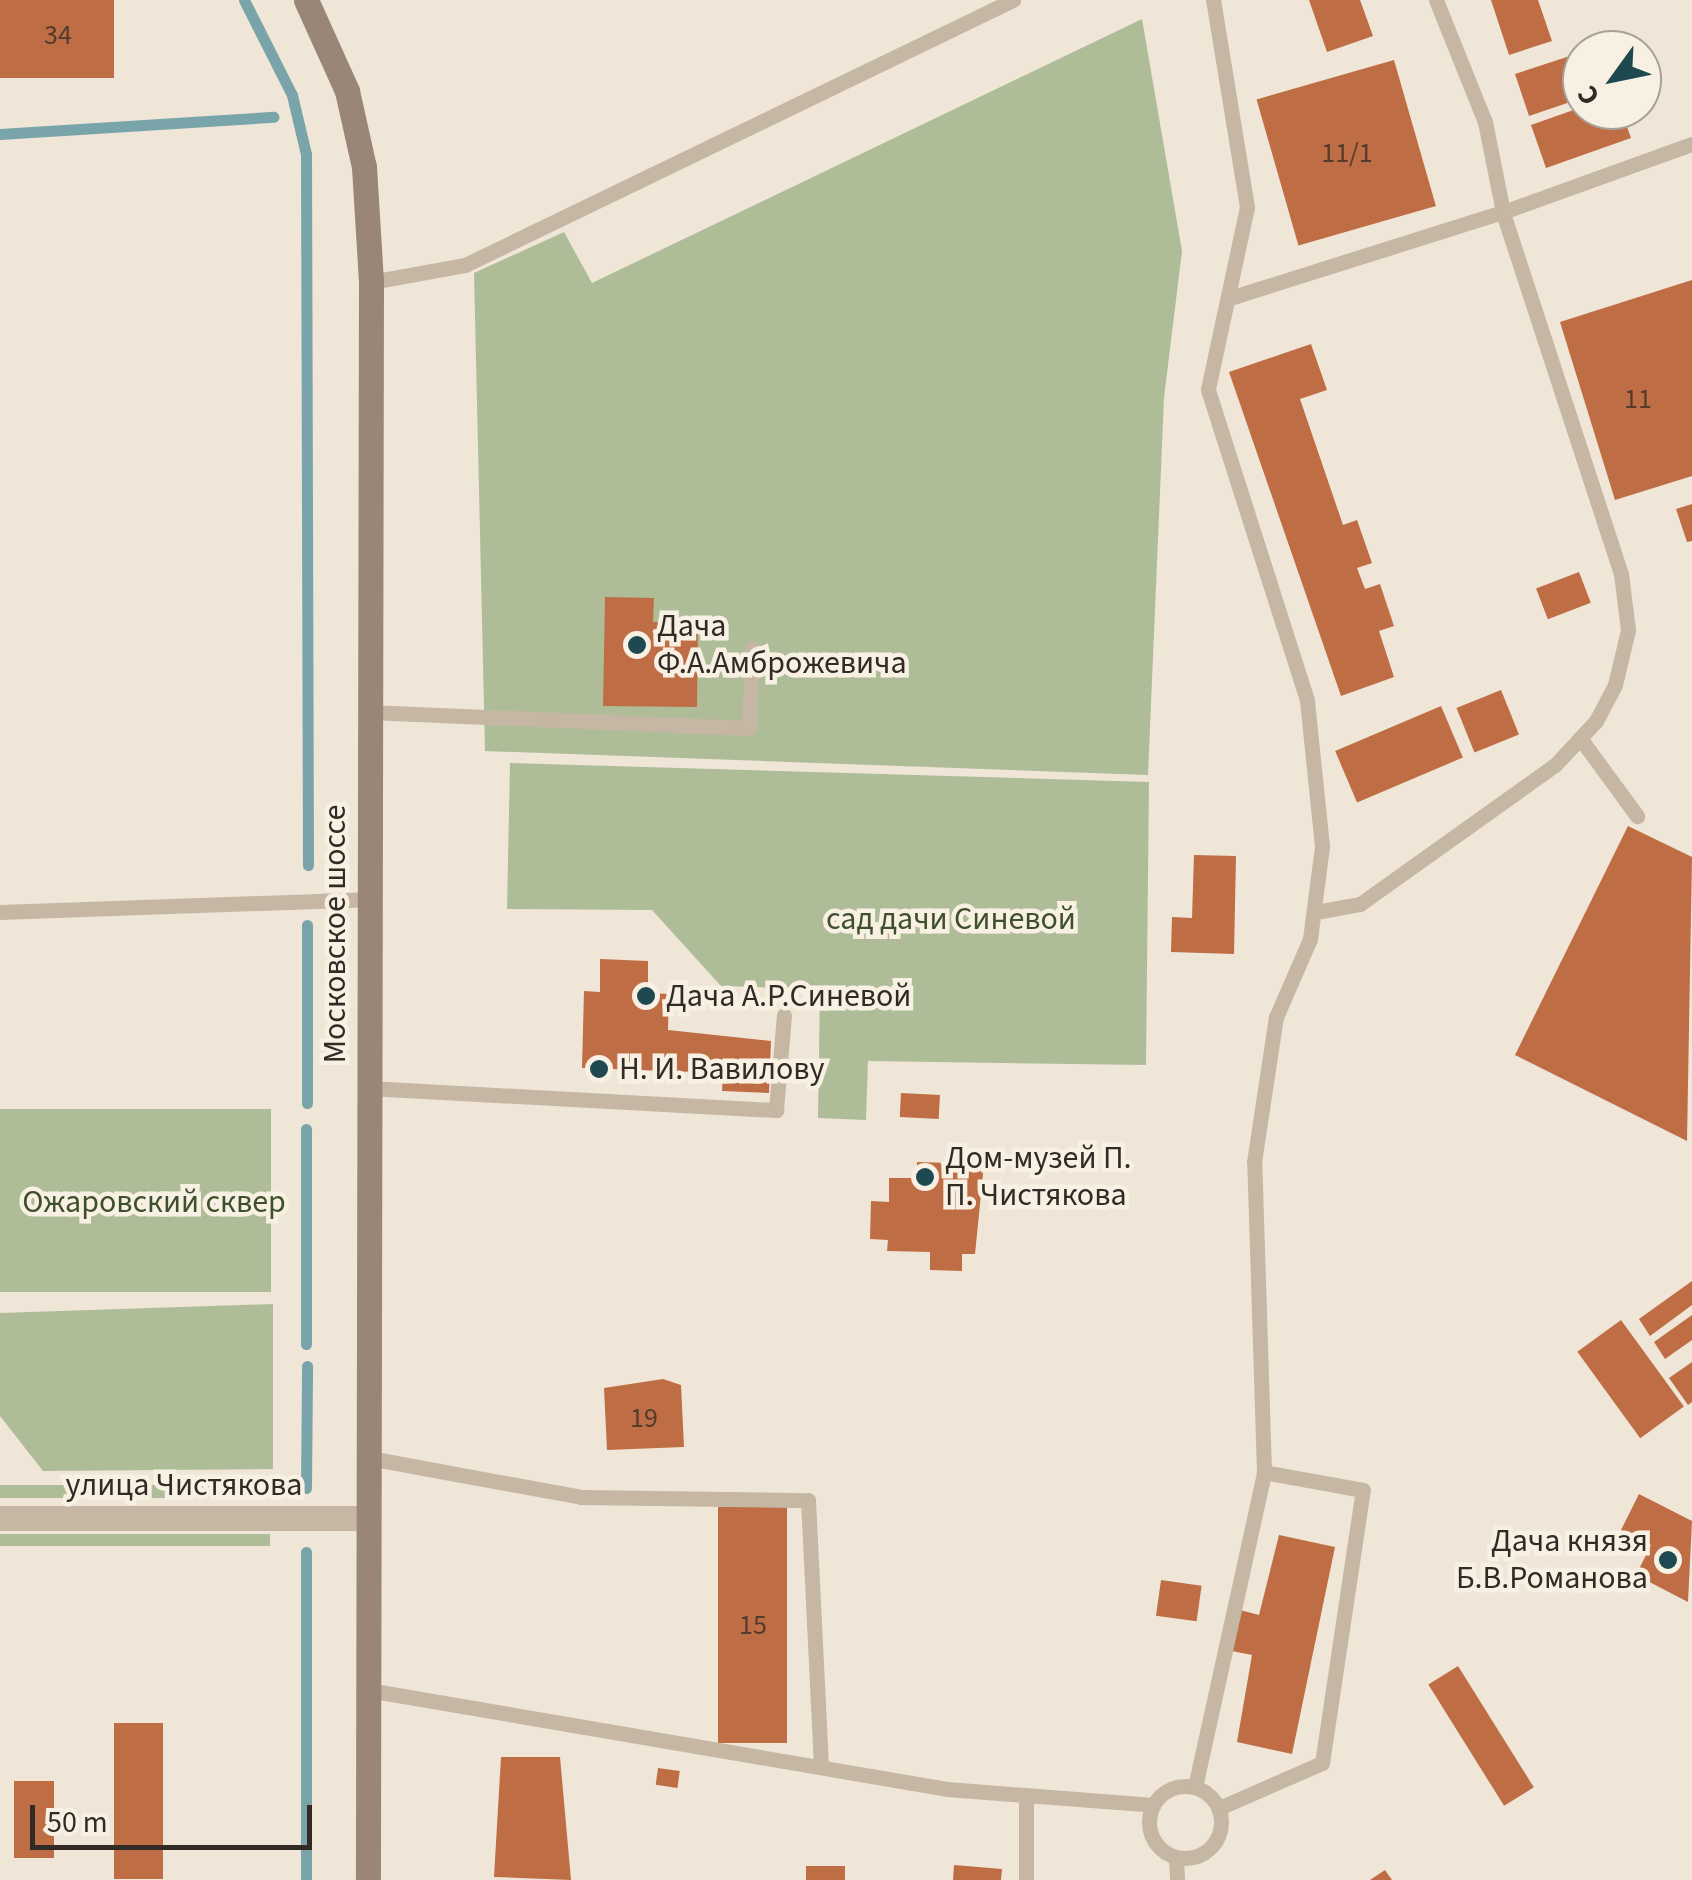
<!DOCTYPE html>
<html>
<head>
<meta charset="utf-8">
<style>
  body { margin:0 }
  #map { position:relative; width:1692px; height:1880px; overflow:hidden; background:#efe6d7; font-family:"Source Sans 3",sans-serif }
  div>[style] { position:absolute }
  .green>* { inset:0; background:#aebd98; transform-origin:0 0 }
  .stream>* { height:11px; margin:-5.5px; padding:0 5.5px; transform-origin:5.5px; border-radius:5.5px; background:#78a4aa }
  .building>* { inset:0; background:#bf6d45; transform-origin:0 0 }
  .service>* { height:15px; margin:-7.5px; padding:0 7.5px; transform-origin:7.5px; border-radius:7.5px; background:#c6b7a4 }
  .service>.ring { margin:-7.5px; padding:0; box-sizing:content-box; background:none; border:15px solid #c6b7a4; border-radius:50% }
  .tertiary>* { height:25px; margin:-12.5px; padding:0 12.5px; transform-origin:12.5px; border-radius:12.5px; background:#c6b7a4 }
  .secondary>* { height:25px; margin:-12.5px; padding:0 12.5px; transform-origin:12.5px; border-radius:12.5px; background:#998676 }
  .dots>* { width:28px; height:28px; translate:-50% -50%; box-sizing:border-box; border:5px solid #f7f0e3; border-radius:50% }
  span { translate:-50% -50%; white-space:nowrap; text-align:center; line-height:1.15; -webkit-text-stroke:9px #f7f0e3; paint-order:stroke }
  .number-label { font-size:28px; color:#553b2d }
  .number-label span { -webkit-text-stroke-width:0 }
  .poi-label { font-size:32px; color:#322a25 }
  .left { translate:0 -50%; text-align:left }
  .right { translate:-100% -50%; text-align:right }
  .park-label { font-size:32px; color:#3e4f2b }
  .street-label { font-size:32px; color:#322a25 }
  .north { position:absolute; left:1562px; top:30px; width:100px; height:100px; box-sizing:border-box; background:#f7f0e3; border:2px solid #a8a197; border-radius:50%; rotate:237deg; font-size:28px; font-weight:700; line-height:40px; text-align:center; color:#322a25 }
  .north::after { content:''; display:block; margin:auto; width:35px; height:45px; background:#1e4951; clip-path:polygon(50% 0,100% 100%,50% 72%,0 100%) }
  .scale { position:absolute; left:30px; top:1805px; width:282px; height:45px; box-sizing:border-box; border:5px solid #322a25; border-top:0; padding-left:12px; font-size:30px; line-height:35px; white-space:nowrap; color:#322a25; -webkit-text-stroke:8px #f7f0e3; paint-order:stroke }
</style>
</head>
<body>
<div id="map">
  <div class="green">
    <div style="clip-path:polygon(1142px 19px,1182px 251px,1164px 398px,1148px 775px,485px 751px,474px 273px,564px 232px,592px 283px)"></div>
    <div style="clip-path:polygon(510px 763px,1149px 782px,1146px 1065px,868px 1061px,866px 1120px,818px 1118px,820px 989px,721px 986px,652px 910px,507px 909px)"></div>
    <div style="left:271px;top:1109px;width:183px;height:271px;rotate:90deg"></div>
    <div style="clip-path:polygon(273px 1304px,273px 1469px,43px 1471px,0 1416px,0 1313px)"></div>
    <div style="left:270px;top:1485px;width:13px;height:270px;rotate:90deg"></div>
    <div style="left:270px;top:1534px;width:12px;height:270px;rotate:90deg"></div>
  </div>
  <div class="stream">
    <div style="left:244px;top:0;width:106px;rotate:63.2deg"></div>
    <div style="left:292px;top:95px;width:61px;rotate:76.7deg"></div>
    <div style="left:306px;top:154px;width:711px;rotate:89.84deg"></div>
    <div style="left:0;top:134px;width:274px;rotate:-3.6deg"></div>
    <div style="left:307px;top:1103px;width:178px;rotate:-90deg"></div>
    <div style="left:306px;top:1129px;width:215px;rotate:90deg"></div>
    <div style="left:306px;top:1488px;width:122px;rotate:-89.5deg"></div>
    <div style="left:306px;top:1880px;width:328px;rotate:-90deg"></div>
  </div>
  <div class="building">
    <div style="left:0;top:0;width:114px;height:78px"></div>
    <div style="clip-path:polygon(1309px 0,1360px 0,1373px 36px,1327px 52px)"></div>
    <div style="clip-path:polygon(1491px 0,1538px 0,1552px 41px,1509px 55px)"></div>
    <div style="clip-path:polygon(1582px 52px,1582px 98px,1529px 116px,1515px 74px)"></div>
    <div style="left:1394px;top:60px;width:152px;height:143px;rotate:74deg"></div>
    <div style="clip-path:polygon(1582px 107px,1621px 110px,1631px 138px,1546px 168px,1531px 125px)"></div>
    <div style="clip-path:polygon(1692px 280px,1692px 476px,1615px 500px,1560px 322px)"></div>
    <div style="clip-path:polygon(1311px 344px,1327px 390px,1300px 399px,1343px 525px,1357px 520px,1372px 563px,1357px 568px,1365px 589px,1380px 584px,1394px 626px,1379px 631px,1394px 677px,1341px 696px,1229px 372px)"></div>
    <div style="clip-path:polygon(1692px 504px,1692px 541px,1687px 542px,1676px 509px)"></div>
    <div style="left:1579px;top:572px;width:33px;height:46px;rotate:69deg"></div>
    <div style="clip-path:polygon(605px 597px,654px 598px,653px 622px,698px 623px,697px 707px,603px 706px)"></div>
    <div style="left:1501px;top:690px;width:48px;height:48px;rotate:68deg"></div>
    <div style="left:1441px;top:706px;width:56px;height:115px;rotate:67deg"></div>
    <div style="clip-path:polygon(1628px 826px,1692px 857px,1687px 1141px,1515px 1055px)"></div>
    <div style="clip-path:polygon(1194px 855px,1236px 856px,1234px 954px,1171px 952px,1172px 917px,1192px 918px)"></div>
    <div style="clip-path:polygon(600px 959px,648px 961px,648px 993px,669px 994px,668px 1030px,771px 1041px,769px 1093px,722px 1091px,723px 1073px,582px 1068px,584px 991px,600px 992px)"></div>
    <div style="left:901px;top:1093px;width:39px;height:24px;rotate:3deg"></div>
    <div style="clip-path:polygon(917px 1162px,984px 1164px,975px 1254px,962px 1254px,962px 1271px,930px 1270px,930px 1252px,887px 1251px,888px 1240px,870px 1239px,871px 1201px,889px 1202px,889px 1178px,917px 1178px)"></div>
    <div style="clip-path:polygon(1692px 1281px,1692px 1305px,1650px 1336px,1639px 1319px)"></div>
    <div style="clip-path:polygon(1692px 1315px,1692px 1340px,1665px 1359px,1654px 1342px)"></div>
    <div style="left:1621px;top:1320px;width:107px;height:54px;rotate:54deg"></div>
    <div style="clip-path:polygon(1692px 1362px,1692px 1402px,1688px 1405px,1669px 1378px)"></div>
    <div style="clip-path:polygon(663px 1379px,681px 1385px,684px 1447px,607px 1450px,604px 1388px)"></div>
    <div style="clip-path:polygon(1639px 1494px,1692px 1521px,1688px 1602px,1636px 1575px,1651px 1545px,1621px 1530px)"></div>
    <div style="left:718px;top:1507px;width:69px;height:236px"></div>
    <div style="clip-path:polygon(1279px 1535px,1335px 1547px,1292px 1754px,1237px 1742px,1252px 1655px,1232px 1651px,1240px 1610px,1259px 1615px)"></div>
    <div style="left:1161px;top:1580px;width:41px;height:36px;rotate:8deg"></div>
    <div style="left:1458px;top:1666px;width:143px;height:35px;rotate:58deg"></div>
    <div style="left:114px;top:1723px;width:49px;height:156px"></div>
    <div style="clip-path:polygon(501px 1757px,560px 1757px,571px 1880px,494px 1877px)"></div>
    <div style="left:658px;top:1768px;width:22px;height:17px;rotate:8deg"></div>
    <div style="left:14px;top:1781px;width:40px;height:77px"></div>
    <div style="clip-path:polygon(954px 1865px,1002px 1869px,1001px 1880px,953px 1880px)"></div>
    <div style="left:806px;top:1866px;width:39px;height:14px"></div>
    <div style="clip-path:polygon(1385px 1870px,1392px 1880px,1370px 1880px)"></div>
  </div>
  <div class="service">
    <div style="left:371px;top:282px;width:96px;rotate:-10.3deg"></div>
    <div style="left:465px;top:265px;width:609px;rotate:-25.81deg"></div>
    <div style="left:1233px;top:297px;width:283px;rotate:-17.5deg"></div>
    <div style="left:1503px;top:212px;width:92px;rotate:-101.3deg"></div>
    <div style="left:1485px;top:122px;width:131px;rotate:-111.9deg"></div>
    <div style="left:369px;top:712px;width:380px;rotate:2.4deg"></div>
    <div style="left:749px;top:728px;width:80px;rotate:-87.9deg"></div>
    <div style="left:1580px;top:738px;width:97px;rotate:53.8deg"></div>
    <div style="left:0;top:912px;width:368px;rotate:-2deg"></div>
    <div style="left:1316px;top:912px;width:45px;rotate:-10.3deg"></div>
    <div style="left:1360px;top:904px;width:239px;rotate:-35.5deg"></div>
    <div style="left:1555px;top:765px;width:60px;rotate:-47deg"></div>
    <div style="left:1596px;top:721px;width:41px;rotate:-62.2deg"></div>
    <div style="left:1615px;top:685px;width:57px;rotate:-76.7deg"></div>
    <div style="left:1628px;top:630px;width:56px;rotate:-97.1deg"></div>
    <div style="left:1621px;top:574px;width:381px;rotate:-108.1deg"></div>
    <div style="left:1503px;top:212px;width:201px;rotate:-19.8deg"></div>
    <div style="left:368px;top:1088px;width:409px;rotate:3.1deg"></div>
    <div style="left:776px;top:1110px;width:95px;rotate:-85.2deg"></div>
    <div style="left:369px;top:1458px;width:216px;rotate:10.4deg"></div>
    <div style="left:581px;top:1497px;width:227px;rotate:0.8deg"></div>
    <div style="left:808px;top:1500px;width:262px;rotate:87.2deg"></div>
    <div style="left:368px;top:1690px;width:587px;rotate:9.7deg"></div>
    <div style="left:947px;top:1789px;width:207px;rotate:4.4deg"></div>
    <div class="ring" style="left:1149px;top:1786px;width:57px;height:57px"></div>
    <div style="left:1195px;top:1787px;width:322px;rotate:-77.6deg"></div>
    <div style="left:1264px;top:1472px;width:310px;rotate:-91.8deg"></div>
    <div style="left:1254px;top:1162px;width:147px;rotate:-81.4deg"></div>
    <div style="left:1276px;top:1017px;width:85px;rotate:-66.4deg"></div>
    <div style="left:1310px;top:939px;width:94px;rotate:-82.6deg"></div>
    <div style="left:1322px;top:846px;width:147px;rotate:-95.9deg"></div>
    <div style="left:1307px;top:700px;width:326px;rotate:-107.7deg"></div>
    <div style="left:1208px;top:389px;width:186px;rotate:-77.9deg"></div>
    <div style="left:1247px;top:207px;width:210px;rotate:-99.3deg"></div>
    <div style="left:1219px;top:1808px;width:112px;rotate:-23.6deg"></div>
    <div style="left:1322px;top:1763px;width:276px;rotate:-81.5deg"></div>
    <div style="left:1363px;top:1490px;width:101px;rotate:-169.7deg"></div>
    <div style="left:1176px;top:1858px;width:22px;rotate:87deg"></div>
    <div style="left:1026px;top:1880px;width:85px;rotate:-90deg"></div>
  </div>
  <div class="tertiary">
    <div style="left:0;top:1518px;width:368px"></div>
  </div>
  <div class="secondary">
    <div style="left:306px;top:0;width:100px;rotate:65.7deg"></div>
    <div style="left:347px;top:91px;width:78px;rotate:77.4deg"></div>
    <div style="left:364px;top:167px;width:115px;rotate:86.5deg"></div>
    <div style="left:371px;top:282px;width:1598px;rotate:90.11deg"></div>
  </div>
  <div class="dots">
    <div style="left:637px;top:645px;background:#1e4951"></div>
    <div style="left:646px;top:996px;background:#1e4951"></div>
    <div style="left:599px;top:1069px;background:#1e4951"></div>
    <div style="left:925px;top:1177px;background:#1e4951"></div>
    <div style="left:1668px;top:1560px;background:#1e4951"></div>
  </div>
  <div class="number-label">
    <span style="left:58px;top:35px">34</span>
    <span style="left:1347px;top:153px">11/1</span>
    <span style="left:1638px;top:399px">11</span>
    <span style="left:644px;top:1418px">19</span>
    <span style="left:753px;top:1625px">15</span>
  </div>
  <div class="poi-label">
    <span class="left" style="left:657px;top:645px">Дача<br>Ф.А.Амброжевича</span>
    <span class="left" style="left:666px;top:996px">Дача А.Р.Синевой</span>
    <span class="left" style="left:619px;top:1069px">Н. И. Вавилову</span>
    <span class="left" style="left:945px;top:1177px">Дом-музей П.<br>П. Чистякова</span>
    <span class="right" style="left:1648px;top:1560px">Дача князя<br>Б.В.Романова</span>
  </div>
  <div class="park-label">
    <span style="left:951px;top:919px">сад дачи Синевой</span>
    <span style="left:154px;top:1202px">Ожаровский сквер</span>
  </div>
  <div class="street-label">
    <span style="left:335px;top:934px;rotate:-90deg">Московское шоссе</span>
    <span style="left:184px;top:1485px">улица Чистякова</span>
  </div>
  <div class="north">С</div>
  <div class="scale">50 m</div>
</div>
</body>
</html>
